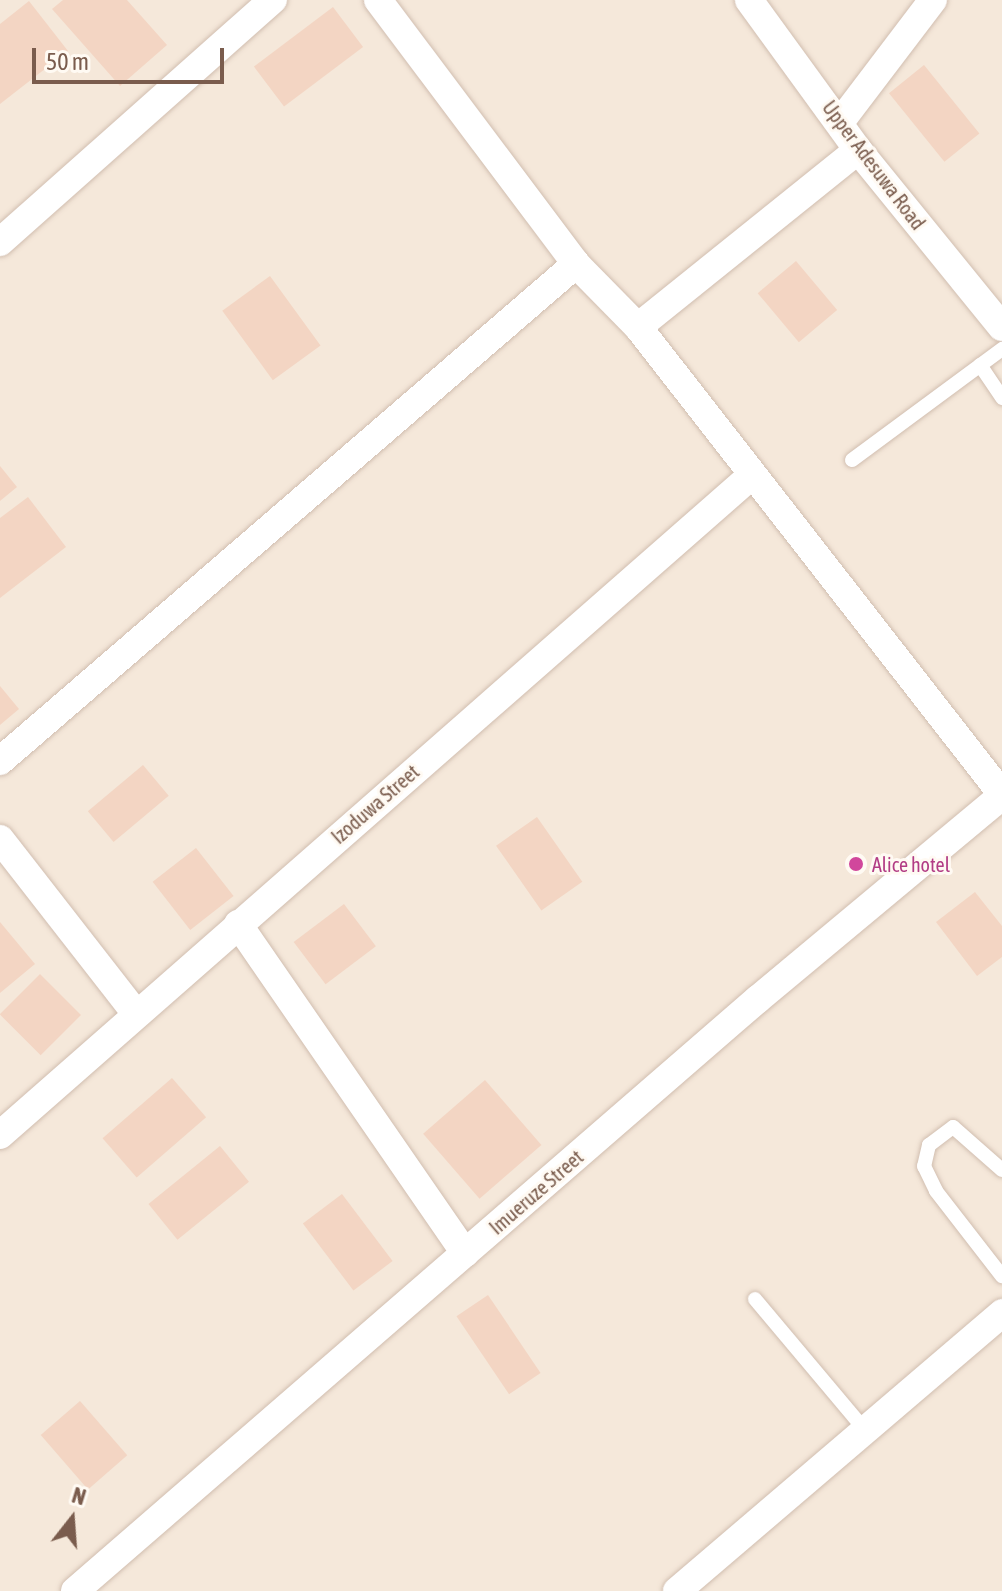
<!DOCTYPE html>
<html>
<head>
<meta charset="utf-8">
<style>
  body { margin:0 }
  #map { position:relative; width:1002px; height:1591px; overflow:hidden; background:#fdf6ec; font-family:"Asap Condensed",sans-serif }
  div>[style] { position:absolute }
  .residential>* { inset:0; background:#f5e8da; transform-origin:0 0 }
  .building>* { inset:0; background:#f3d5c3; transform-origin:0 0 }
  .roads { filter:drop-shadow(0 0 2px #d1beb0) drop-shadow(0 0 2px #d1beb0) }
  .lane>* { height:14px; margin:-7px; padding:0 7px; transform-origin:7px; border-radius:7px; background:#fff }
  .street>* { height:28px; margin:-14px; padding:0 14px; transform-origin:14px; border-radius:14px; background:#fff }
  .dots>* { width:22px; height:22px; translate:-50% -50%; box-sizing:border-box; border:4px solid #fffaf3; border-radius:50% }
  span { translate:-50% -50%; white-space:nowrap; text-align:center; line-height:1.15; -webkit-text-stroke:6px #fffaf3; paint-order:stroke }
  .street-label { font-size:20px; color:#7a5c4d }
  .hotel-label { font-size:20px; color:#b23c85 }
  .left { translate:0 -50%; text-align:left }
  .north { position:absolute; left:32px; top:1479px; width:80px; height:80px; -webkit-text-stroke:6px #fffaf3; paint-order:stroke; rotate:17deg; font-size:22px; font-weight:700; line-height:32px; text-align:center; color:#7a5c4d }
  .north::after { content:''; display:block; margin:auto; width:28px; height:36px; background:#7a5c4d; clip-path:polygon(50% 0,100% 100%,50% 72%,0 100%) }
  .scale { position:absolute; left:32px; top:48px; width:192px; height:36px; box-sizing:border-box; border:4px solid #7a5c4d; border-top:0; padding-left:10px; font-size:24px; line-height:28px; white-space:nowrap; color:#7a5c4d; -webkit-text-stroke:6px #fffaf3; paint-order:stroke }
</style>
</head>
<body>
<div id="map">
  <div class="residential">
    <div style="left:0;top:0;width:1002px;height:1591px"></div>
  </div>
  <div class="building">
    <div style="clip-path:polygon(63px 0,127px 0,167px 45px,120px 86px,52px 9px)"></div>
    <div style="clip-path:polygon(29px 1px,68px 51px,0 104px,0 24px)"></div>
    <div style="left:333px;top:7px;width:50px;height:99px;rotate:53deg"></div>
    <div style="left:924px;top:65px;width:88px;height:45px;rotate:51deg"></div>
    <div style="left:796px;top:261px;width:64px;height:50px;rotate:50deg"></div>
    <div style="left:270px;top:276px;width:86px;height:59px;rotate:54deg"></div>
    <div style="clip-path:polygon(0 466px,17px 487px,0 501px)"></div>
    <div style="clip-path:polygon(28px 497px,66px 547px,0 598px,0 518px)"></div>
    <div style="clip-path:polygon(0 686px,19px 709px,0 725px)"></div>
    <div style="left:143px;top:765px;width:40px;height:72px;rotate:50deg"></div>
    <div style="left:537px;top:817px;width:79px;height:50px;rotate:55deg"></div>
    <div style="left:196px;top:848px;width:61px;height:55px;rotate:52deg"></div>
    <div style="clip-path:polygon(975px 892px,1002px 926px,1002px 957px,977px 976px,936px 922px)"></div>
    <div style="left:344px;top:904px;width:53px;height:63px;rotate:53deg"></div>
    <div style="clip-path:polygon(0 922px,35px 964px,0 993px)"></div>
    <div style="left:40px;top:974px;width:58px;height:57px;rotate:45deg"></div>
    <div style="left:172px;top:1078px;width:52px;height:92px;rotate:49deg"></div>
    <div style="left:485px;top:1080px;width:86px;height:82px;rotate:49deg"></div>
    <div style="left:220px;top:1146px;width:46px;height:92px;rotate:51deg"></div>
    <div style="left:342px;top:1194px;width:84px;height:49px;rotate:53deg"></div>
    <div style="left:488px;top:1295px;width:94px;height:38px;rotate:56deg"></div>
    <div style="left:80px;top:1401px;width:72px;height:52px;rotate:49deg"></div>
  </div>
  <div class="roads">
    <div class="lane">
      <div style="left:980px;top:365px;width:40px;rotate:56deg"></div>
      <div style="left:852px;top:460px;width:187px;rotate:-36.5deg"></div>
      <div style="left:1002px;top:1170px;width:65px;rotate:-138.7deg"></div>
      <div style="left:953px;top:1127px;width:30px;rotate:143deg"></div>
      <div style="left:929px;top:1145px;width:22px;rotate:103deg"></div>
      <div style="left:924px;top:1166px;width:28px;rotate:64deg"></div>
      <div style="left:936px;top:1191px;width:108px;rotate:52.2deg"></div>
      <div style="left:755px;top:1299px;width:170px;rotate:50deg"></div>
    </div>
    <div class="street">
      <div style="left:378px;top:0;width:330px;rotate:53.1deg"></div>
      <div style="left:576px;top:264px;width:88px;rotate:45.5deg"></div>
      <div style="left:638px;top:327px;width:592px;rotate:52.07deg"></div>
      <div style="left:749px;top:0;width:185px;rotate:54deg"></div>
      <div style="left:858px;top:150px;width:228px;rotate:50.9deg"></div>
      <div style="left:841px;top:121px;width:152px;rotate:-52.8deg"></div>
      <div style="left:0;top:242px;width:365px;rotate:-41.6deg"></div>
      <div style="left:638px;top:327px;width:282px;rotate:-38.8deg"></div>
      <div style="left:0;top:761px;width:761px;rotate:-40.79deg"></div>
      <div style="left:0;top:839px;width:222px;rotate:52.1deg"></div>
      <div style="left:238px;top:924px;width:400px;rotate:55.4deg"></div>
      <div style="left:0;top:1135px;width:1001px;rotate:-41.27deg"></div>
      <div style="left:75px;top:1591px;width:904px;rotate:-40.92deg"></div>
      <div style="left:758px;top:999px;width:317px;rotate:-39.8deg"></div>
      <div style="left:677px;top:1591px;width:428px;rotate:-40.5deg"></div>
    </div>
  </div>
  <div class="dots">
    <div style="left:856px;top:864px;background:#d1479c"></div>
  </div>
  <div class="street-label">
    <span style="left:874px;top:165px;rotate:53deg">Upper Adesuwa Road</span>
    <span style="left:375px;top:804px;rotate:-41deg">Izoduwa Street</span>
    <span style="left:536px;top:1192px;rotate:-41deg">Imueruze Street</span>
  </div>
  <div class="hotel-label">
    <span class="left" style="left:872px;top:864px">Alice hotel</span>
  </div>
  <div class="north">N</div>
  <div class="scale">50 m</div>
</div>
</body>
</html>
